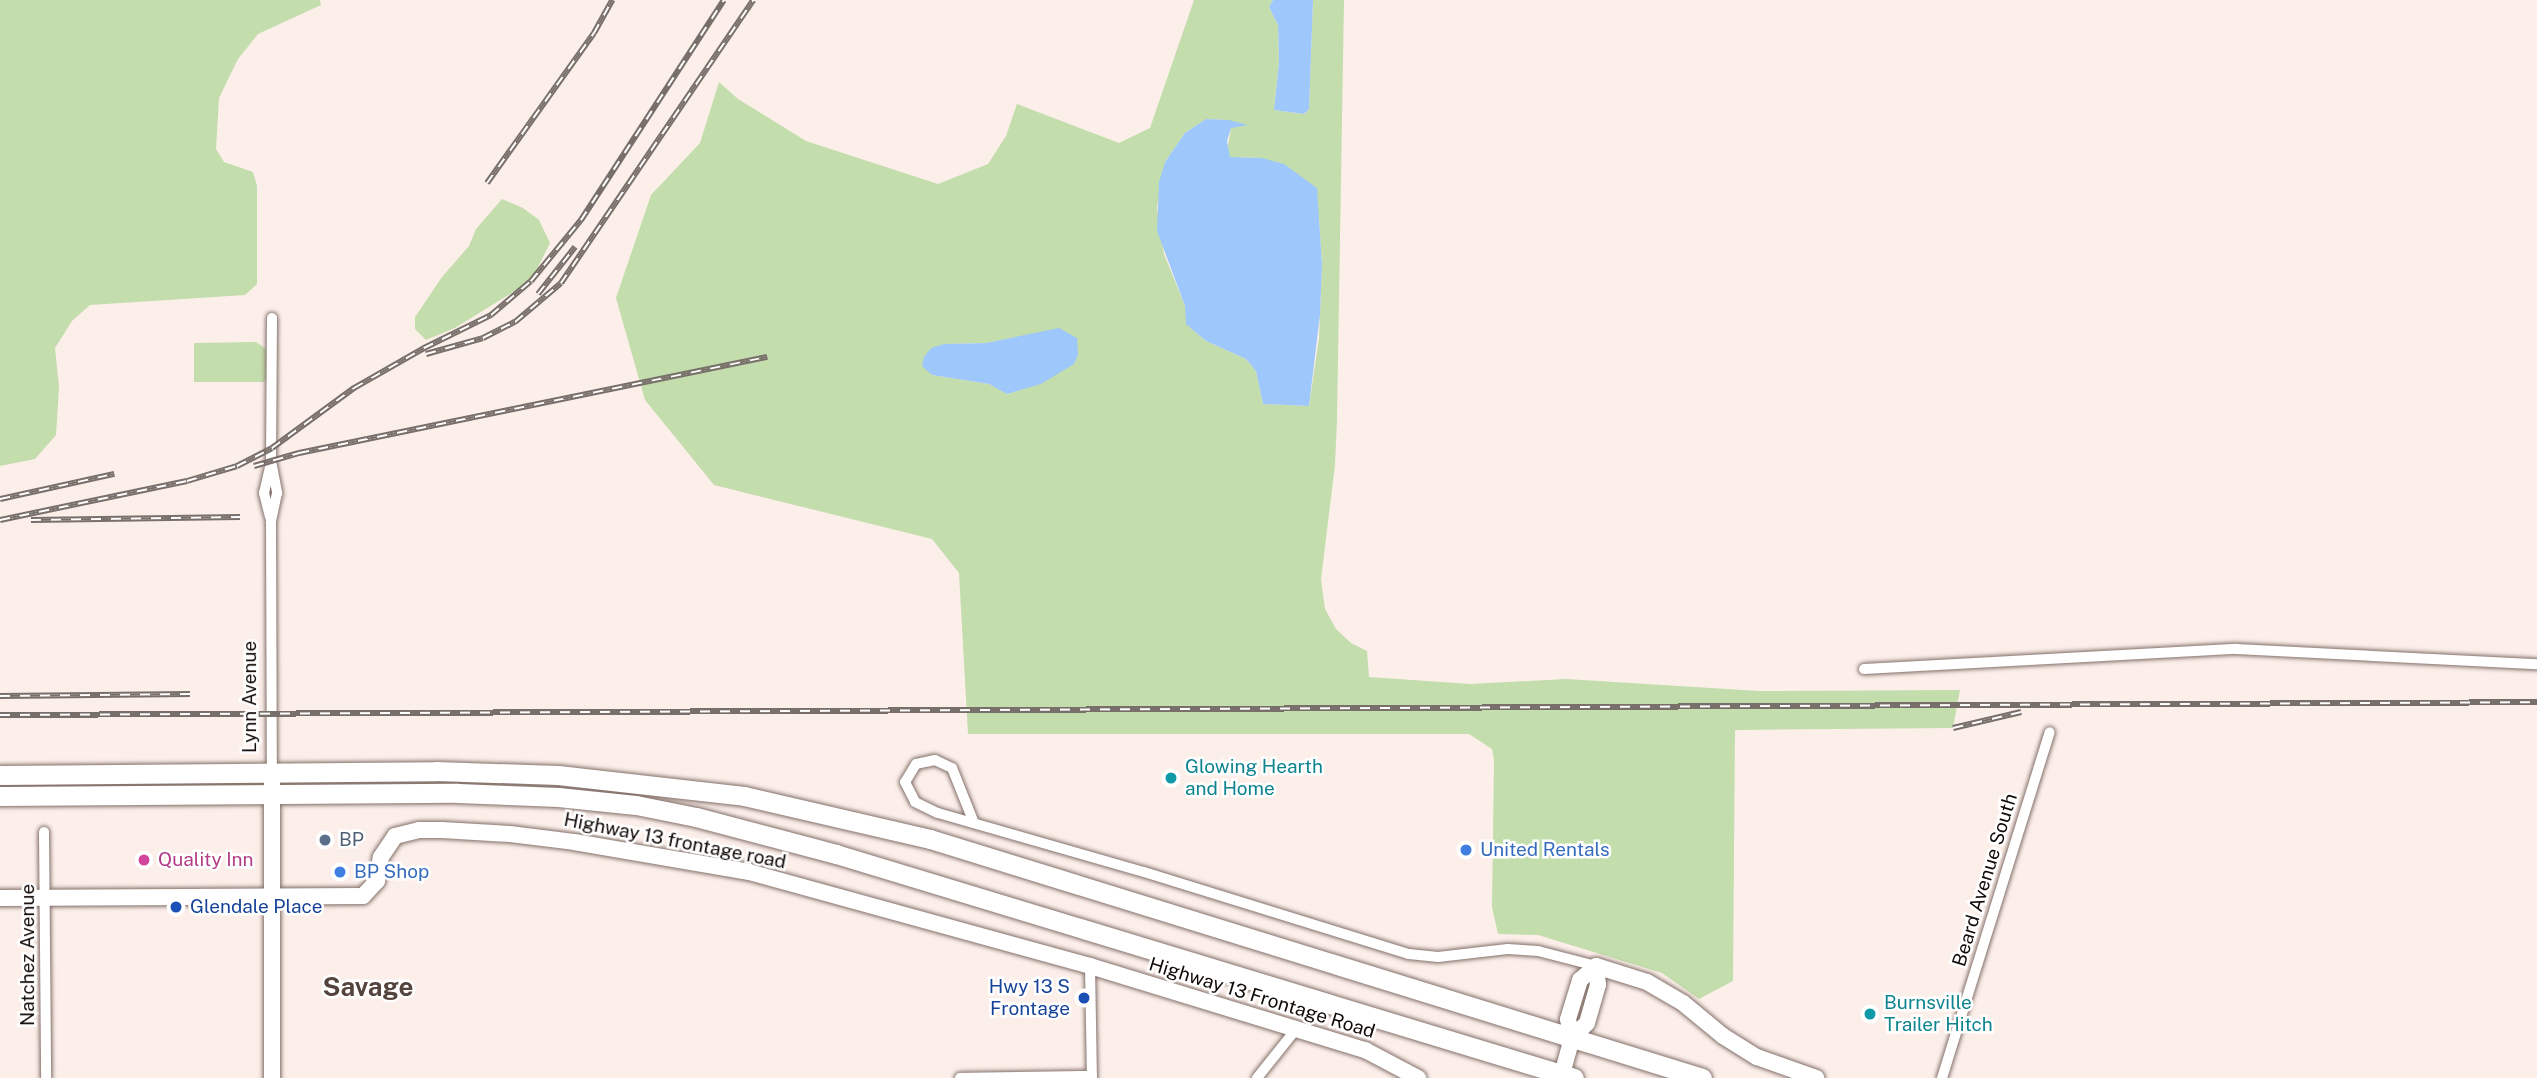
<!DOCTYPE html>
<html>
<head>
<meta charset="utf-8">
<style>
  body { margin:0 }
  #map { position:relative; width:2537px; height:1078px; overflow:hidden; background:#fcefea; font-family:"Public Sans",sans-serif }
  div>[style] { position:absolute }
  .green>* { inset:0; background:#c3ddac }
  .water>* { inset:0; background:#9ec7fc }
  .roads { filter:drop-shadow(0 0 2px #837069) drop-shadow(0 0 2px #837069) }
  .street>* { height:10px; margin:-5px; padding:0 5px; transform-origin:5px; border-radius:5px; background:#fff }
  .secondary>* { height:16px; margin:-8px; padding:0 8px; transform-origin:8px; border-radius:8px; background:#fff }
  .highway>* { height:19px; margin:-9.5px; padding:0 9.5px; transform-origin:9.5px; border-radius:9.5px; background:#fff }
  .rail>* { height:6px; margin-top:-3px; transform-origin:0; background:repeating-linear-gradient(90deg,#fff 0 10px,#786f6b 0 20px); box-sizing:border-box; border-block:2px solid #786f6b }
  .dots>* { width:19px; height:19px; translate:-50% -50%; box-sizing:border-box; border:4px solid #fff; border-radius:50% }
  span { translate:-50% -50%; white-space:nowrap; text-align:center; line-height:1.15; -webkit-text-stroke:5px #fff; paint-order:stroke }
  .street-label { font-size:19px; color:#100a07 }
  .culture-label { font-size:19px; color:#0d838f }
  .left { translate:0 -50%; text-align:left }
  .service-label { font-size:19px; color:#4e5e75 }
  .shop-label { font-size:19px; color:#366cbe }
  .hotel-label { font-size:19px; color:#b23c85 }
  .transit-label { font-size:19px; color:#164399 }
  .right { translate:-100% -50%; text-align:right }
  .district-label { font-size:26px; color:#55443d; font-weight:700 }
</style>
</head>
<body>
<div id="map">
  <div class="green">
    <div style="clip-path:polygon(0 0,320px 0,321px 5px,258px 34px,238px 59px,219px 98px,216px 149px,224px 162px,253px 172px,257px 186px,257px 284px,245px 295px,90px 305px,72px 321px,55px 348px,59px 387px,56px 435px,35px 459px,0 466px)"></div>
    <div style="clip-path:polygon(evenodd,1194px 0,1273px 0,1269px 7px,1278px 25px,1279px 62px,1274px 110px,1304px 114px,1309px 109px,1313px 0,1344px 0,1337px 419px,1335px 465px,1321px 579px,1325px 609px,1336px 629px,1351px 643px,1367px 651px,1369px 677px,1470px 684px,1566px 679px,1759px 691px,1960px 690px,1953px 728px,1735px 730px,1733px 981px,1699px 999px,1662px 973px,1538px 935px,1498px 934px,1492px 907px,1494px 760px,1492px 749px,1469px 734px,968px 734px,959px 573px,932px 539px,714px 485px,645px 400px,616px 298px,651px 195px,700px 143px,719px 82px,738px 99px,806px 141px,938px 184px,988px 164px,1006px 136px,1017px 104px,1119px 143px,1150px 128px,1194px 0,1206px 119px,1229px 120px,1231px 128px,1227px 151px,1230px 157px,1262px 158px,1319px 219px,1322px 264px,1319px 338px,1309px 406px,1263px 404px,1256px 371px,1246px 359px,1206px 341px,1187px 324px,1185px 306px,1164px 254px,1157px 208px,1165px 162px,1185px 133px,1206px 119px,1194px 0,1038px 333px,1022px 389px,1008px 394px,989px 384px,932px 375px,944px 344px,986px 343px,1038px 333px)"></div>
    <div style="clip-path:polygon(502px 199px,523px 208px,539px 220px,550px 243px,531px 281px,455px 328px,426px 340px,415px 329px,415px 317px,442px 277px,469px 246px,476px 229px)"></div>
    <div style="clip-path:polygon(256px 342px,266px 349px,268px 375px,264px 382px,194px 382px,194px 343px)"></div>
  </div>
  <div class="water">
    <div style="clip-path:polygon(1273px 0,1313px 0,1309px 109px,1304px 114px,1274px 110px,1279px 62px,1278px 25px,1269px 7px)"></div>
    <div style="clip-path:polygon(1206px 119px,1229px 120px,1248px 125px,1231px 128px,1227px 141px,1230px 157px,1262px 158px,1284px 164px,1317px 188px,1322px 264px,1320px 315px,1309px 406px,1263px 404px,1256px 371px,1246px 359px,1206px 341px,1186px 324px,1185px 306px,1157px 231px,1159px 182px,1165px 162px,1185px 133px)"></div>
    <div style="clip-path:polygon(1059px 328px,1077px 338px,1078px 355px,1074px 364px,1041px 384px,1007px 394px,989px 384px,932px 375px,922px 366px,924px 357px,931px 348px,944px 344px,986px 343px)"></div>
  </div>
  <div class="roads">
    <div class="street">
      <div style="left:272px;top:318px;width:143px;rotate:90.4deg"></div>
      <div style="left:271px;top:461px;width:33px;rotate:79deg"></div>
      <div style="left:277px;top:493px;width:30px;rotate:102deg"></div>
      <div style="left:271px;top:522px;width:249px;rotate:89.8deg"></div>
      <div style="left:270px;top:517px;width:25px;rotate:-104deg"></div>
      <div style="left:264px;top:493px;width:26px;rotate:-77deg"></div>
      <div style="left:1864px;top:669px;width:373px;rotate:-3.1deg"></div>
      <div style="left:2236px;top:649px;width:301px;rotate:2.9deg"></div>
      <div style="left:974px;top:823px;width:59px;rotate:-111.8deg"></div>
      <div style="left:952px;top:768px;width:19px;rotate:-155deg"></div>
      <div style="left:935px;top:760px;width:19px;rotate:168deg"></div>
      <div style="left:916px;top:764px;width:21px;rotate:121deg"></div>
      <div style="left:905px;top:782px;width:22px;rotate:63deg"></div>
      <div style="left:915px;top:802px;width:25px;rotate:26deg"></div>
      <div style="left:938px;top:813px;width:214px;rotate:16deg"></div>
      <div style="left:1144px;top:872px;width:277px;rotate:17.2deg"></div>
      <div style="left:1409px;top:954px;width:29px;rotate:6deg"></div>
      <div style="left:1438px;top:957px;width:70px;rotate:-6.5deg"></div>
      <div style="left:1508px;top:949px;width:30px;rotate:4deg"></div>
      <div style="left:1538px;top:951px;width:60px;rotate:14.5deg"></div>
      <div style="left:44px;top:832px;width:246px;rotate:89.5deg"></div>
      <div style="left:1090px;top:966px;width:112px;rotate:89deg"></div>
      <div style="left:960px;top:1078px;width:132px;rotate:-0.9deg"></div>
      <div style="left:1257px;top:1078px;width:64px;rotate:-51.3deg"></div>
      <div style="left:1942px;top:1078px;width:362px;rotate:-72.7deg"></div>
    </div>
    <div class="secondary">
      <div style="left:0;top:898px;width:363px;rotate:-0.3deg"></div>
      <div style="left:363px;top:896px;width:21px;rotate:-47deg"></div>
      <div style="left:377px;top:881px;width:24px;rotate:-81deg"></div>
      <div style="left:381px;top:857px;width:25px;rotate:-56deg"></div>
      <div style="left:395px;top:836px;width:25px;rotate:-14deg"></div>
      <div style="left:419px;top:830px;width:23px"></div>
      <div style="left:442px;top:830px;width:68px;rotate:3.4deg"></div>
      <div style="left:510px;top:834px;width:64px;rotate:7.1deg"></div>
      <div style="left:574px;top:842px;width:178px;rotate:9.7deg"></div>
      <div style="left:749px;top:872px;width:354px;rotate:15.4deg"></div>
      <div style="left:1090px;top:966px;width:288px;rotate:17deg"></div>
      <div style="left:1365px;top:1050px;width:60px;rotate:27.8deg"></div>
      <div style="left:1596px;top:966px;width:53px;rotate:17.4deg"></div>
      <div style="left:1647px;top:982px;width:42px;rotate:30.3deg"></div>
      <div style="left:1683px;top:1003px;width:52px;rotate:39.5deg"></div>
      <div style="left:1723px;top:1036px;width:40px;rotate:32deg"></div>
      <div style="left:1757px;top:1057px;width:63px;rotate:19.6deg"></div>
      <div style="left:1572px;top:1038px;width:19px;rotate:-102deg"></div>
      <div style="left:1568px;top:1019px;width:41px;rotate:-72.9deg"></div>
      <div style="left:1580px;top:980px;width:21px;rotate:-41deg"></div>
      <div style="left:272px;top:1078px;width:307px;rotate:-90deg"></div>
      <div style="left:1561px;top:1078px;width:41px;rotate:-74.6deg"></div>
      <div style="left:1572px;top:1038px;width:21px;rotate:-45deg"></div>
      <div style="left:1587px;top:1023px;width:40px;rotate:-74deg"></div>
      <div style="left:1598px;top:985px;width:19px;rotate:-96deg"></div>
    </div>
    <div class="highway">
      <div style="left:0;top:775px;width:436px;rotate:-0.5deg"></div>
      <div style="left:436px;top:771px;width:122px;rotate:1.9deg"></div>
      <div style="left:558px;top:775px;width:187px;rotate:6.4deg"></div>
      <div style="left:744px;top:796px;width:191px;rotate:13deg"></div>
      <div style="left:930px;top:839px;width:808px;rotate:17.2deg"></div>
      <div style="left:0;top:796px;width:458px;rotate:-0.4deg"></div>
      <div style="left:458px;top:793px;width:100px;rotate:2.3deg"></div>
      <div style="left:558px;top:797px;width:78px;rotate:5.9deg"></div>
      <div style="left:636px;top:805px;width:61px;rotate:11.3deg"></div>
      <div style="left:696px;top:817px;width:145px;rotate:14.8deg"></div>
      <div style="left:836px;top:854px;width:771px;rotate:16.88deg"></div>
    </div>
  </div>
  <div class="rail">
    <div style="left:487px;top:183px;width:184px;rotate:-54.5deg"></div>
    <div style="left:594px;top:33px;width:38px;rotate:-61deg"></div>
    <div style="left:538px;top:294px;width:60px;rotate:-51.8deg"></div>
    <div style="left:426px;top:354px;width:59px;rotate:-15.7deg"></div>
    <div style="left:483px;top:338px;width:36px;rotate:-27deg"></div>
    <div style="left:515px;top:322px;width:60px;rotate:-40.3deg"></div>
    <div style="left:561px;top:283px;width:342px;rotate:-55.8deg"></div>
    <div style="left:254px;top:466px;width:47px;rotate:-16.1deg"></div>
    <div style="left:299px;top:453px;width:478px;rotate:-11.6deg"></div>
    <div style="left:0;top:499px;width:117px;rotate:-12.4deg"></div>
    <div style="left:0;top:520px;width:191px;rotate:-11.8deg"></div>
    <div style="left:187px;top:481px;width:52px;rotate:-16.7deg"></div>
    <div style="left:237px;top:466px;width:39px;rotate:-27deg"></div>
    <div style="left:272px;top:448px;width:102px;rotate:-36.2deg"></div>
    <div style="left:354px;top:388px;width:81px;rotate:-29.7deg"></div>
    <div style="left:424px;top:348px;width:75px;rotate:-26.2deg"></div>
    <div style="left:491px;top:315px;width:52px;rotate:-40.4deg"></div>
    <div style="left:531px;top:281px;width:79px;rotate:-50.7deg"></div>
    <div style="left:581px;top:220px;width:262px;rotate:-57deg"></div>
    <div style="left:31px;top:520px;width:209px;rotate:-0.8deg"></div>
    <div style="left:0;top:696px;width:190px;rotate:-0.6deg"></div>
    <div style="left:0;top:715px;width:2537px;rotate:-0.29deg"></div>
    <div style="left:1953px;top:728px;width:70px;rotate:-13.2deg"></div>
  </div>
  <div class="dots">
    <div style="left:1171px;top:778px;background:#0f9aa8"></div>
    <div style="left:325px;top:840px;background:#5c6f8a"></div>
    <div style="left:1466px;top:850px;background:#3f7fe0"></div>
    <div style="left:144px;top:860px;background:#d1479c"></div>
    <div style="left:340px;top:872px;background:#3f7fe0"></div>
    <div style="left:176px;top:907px;background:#1a4fb4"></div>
    <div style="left:1084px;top:998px;background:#1a4fb4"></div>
    <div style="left:1870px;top:1014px;background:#0f9aa8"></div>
  </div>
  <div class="street-label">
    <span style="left:250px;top:697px;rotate:-90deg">Lynn Avenue</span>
    <span style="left:675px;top:841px;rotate:11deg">Highway 13 frontage road</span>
    <span style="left:1985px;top:880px;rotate:-73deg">Beard Avenue South</span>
    <span style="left:28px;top:955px;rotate:-90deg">Natchez Avenue</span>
    <span style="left:1262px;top:998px;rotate:17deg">Highway 13 Frontage Road</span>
  </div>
  <div class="culture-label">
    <span class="left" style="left:1185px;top:778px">Glowing Hearth<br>and Home</span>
    <span class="left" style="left:1884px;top:1014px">Burnsville<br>Trailer Hitch</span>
  </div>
  <div class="service-label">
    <span class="left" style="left:339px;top:840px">BP</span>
  </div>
  <div class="shop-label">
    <span class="left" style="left:1480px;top:850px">United Rentals</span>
    <span class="left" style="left:354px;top:872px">BP Shop</span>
  </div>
  <div class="hotel-label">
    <span class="left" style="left:158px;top:860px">Quality Inn</span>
  </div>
  <div class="transit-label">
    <span class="left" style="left:190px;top:907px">Glendale Place</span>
    <span class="right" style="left:1070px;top:998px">Hwy 13 S<br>Frontage</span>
  </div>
  <div class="district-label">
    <span style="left:368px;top:987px">Savage</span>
  </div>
</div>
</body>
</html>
